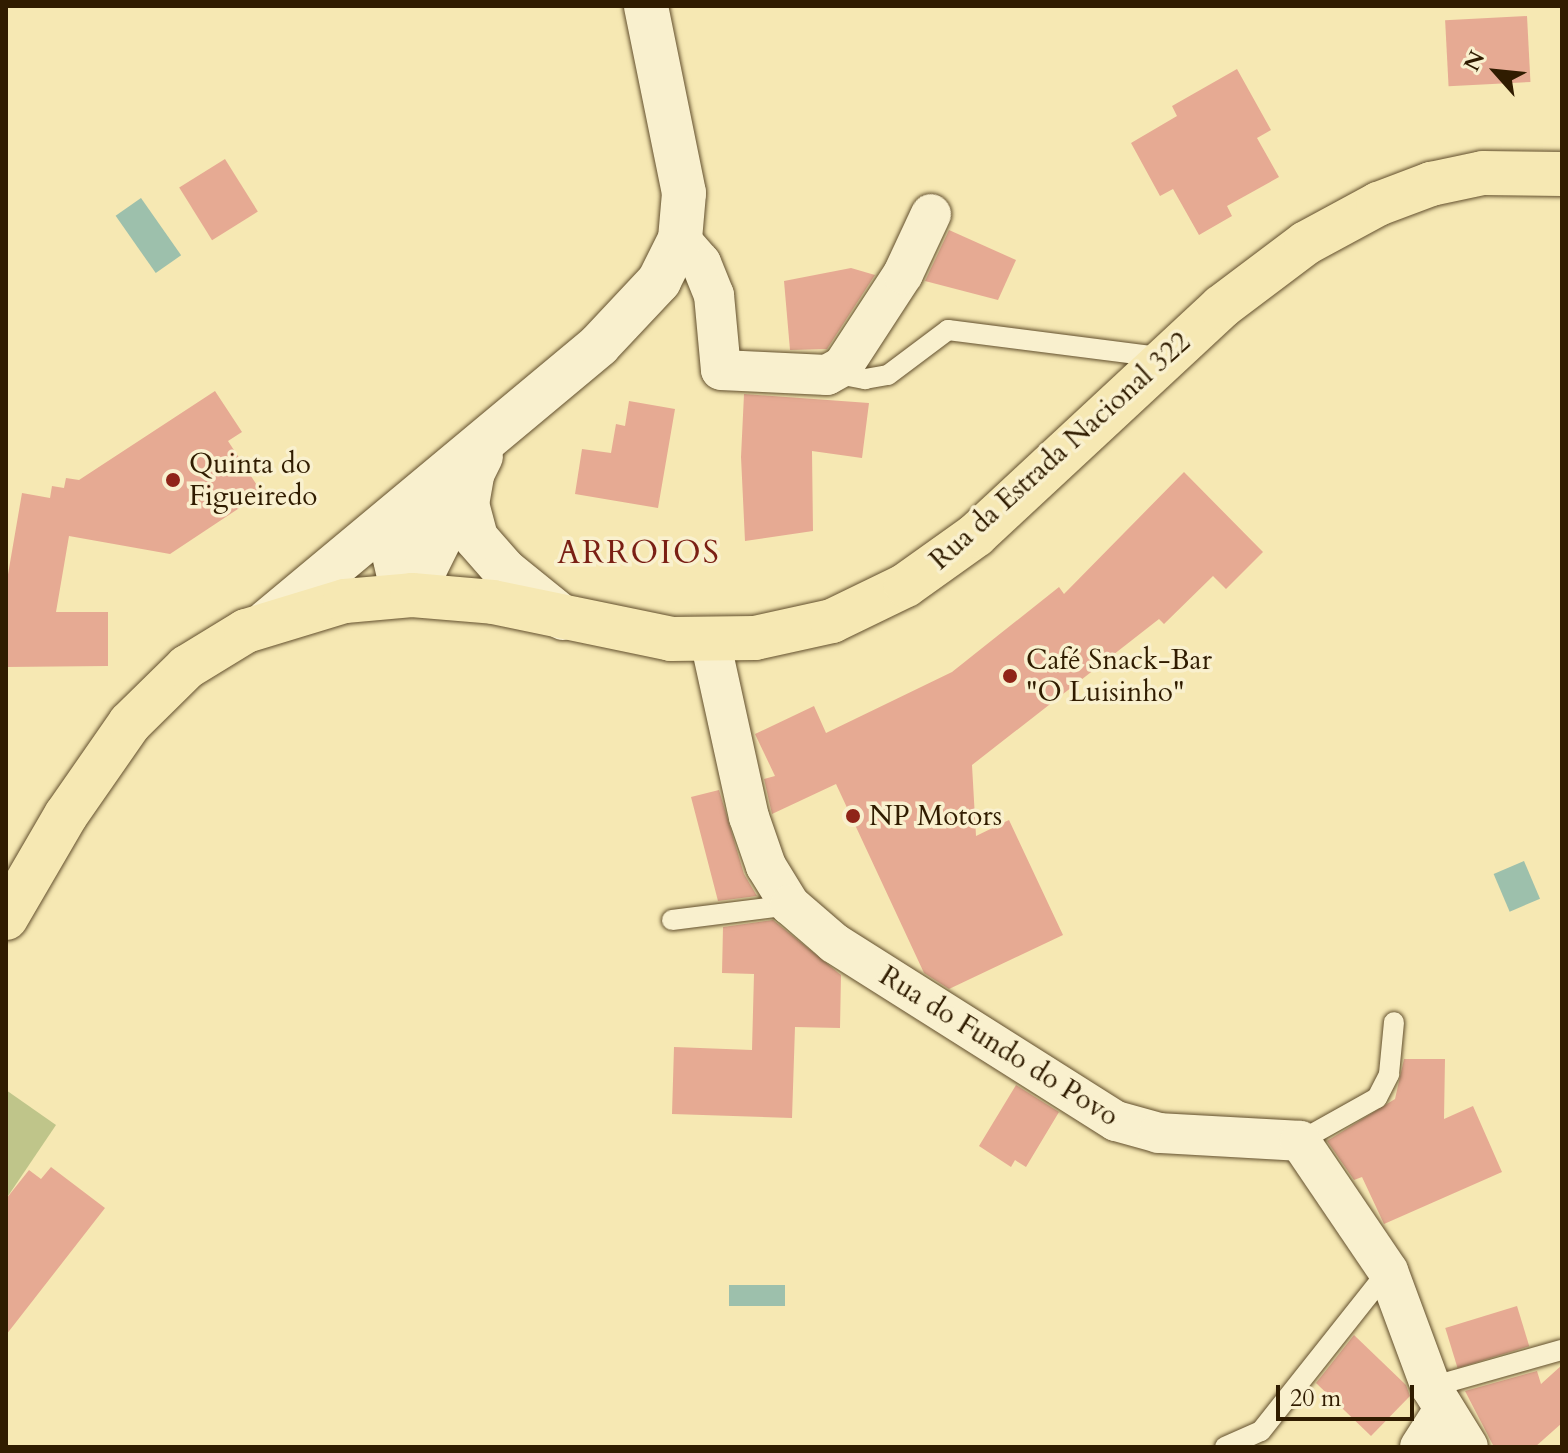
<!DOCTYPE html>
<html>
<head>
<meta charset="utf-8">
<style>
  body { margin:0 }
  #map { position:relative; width:1568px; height:1453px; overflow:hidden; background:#f6e8b3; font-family:Cardo,serif }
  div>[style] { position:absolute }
  .green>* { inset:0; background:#bfc58a }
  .water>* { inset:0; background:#9dc0ac; transform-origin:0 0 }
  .building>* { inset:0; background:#e6aa93; transform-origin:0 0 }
  .roads { filter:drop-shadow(0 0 2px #624f2d) drop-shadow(0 0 2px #624f2d) }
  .service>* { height:20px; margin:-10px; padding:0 10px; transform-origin:10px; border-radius:10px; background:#f9f0ce }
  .minor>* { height:40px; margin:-20px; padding:0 20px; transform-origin:20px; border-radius:20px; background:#f9f0ce }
  .tertiary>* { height:44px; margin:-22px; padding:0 22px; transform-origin:22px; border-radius:22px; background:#f9f0ce }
  .primary>* { height:44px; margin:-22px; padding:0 22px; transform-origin:22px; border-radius:22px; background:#f6e8b3 }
  .dots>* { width:22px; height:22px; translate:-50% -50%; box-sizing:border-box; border:4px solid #f9f0ce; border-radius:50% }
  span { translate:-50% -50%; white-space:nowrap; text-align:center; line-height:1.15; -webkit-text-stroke:7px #f9f0ce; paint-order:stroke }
  .street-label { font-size:28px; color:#301c00 }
  .poi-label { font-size:28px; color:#301c00 }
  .left { translate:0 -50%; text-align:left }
  .quarter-label { font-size:32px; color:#7a1f14; letter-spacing:2px }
  .frame { position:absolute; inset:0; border:8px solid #301c00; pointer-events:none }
  .north { position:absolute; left:1456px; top:32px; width:80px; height:80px; -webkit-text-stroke:6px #f9f0ce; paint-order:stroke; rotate:297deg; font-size:22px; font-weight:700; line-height:32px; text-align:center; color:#301c00 }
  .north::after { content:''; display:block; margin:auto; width:28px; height:36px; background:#301c00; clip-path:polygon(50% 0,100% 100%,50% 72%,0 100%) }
  .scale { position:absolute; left:1276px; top:1385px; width:138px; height:36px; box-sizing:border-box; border:4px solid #301c00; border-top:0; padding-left:10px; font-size:24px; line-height:28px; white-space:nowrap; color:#301c00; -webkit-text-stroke:6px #f9f0ce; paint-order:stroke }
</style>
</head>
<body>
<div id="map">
  <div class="green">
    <div style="clip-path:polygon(6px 1090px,56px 1125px,6px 1199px)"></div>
  </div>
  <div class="water">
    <div style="left:141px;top:198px;width:70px;height:31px;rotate:55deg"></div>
    <div style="left:1524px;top:861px;width:41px;height:33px;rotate:67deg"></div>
    <div style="left:785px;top:1285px;width:21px;height:56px;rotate:90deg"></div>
  </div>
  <div class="building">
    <div style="left:1527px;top:16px;width:66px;height:82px;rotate:87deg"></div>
    <div style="clip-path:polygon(1237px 69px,1271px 130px,1257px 138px,1279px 177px,1227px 206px,1232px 216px,1199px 235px,1173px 189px,1160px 196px,1131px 143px,1177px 116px,1172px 106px)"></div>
    <div style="left:225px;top:159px;width:62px;height:54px;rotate:58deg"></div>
    <div style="clip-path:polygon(949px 230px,1016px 260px,998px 300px,925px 281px)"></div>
    <div style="clip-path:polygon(851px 268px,875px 275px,827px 349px,790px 350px,784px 281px)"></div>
    <div style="clip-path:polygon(215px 391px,242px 432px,228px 441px,262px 493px,170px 554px,69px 536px,56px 612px,108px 612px,108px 666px,6px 667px,6px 586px,22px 493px,50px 498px,52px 486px,64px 488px,66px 478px,79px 480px)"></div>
    <div style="clip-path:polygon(744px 394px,869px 403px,862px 458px,812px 451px,813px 531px,745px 541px,741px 457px)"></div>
    <div style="clip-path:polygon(629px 401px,675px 409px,658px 508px,575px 494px,582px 449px,611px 453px,616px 424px,625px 426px)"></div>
    <div style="clip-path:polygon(1184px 472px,1263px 552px,1226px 589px,1213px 576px,1164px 624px,1159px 619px,972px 765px,976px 836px,1009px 820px,1063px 935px,949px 989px,924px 973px,836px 784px,772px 814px,764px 779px,775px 776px,755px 734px,814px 706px,826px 733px,952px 672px,1059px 587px,1064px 594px)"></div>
    <div style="clip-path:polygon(719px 790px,744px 874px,757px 896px,718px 901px,691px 797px)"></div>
    <div style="clip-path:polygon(773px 920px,841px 975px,840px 1028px,795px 1027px,792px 1118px,672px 1114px,674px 1047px,752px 1050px,754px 974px,722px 973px,723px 927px)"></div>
    <div style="clip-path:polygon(1404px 1059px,1445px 1059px,1444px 1119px,1473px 1106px,1502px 1172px,1384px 1224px,1362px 1177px,1354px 1180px,1327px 1141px,1395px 1099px)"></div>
    <div style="clip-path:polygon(1016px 1085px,1059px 1112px,1026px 1167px,1015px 1160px,1011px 1167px,979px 1146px)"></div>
    <div style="clip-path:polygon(51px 1167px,105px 1208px,6px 1335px,6px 1199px,29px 1170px,41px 1179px)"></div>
    <div style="left:1517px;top:1306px;width:42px;height:75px;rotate:73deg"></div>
    <div style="clip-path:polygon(1354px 1335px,1406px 1385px,1410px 1396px,1371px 1436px,1316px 1383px)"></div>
    <div style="clip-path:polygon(1562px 1365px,1562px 1423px,1535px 1447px,1494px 1447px,1465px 1391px,1537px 1371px,1541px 1384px)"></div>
  </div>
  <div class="roads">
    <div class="service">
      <div style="left:833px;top:373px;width:33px;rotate:11deg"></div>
      <div style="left:865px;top:379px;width:23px;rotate:-10deg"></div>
      <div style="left:888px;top:375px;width:75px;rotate:-36.9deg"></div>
      <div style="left:948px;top:330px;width:220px;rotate:7.3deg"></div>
      <div style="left:672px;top:920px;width:119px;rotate:-7.2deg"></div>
      <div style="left:1300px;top:1141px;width:88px;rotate:-29.2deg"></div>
      <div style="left:1377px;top:1098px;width:27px;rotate:-63deg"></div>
      <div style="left:1389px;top:1074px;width:52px;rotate:-84.5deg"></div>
      <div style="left:1431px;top:1387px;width:136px;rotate:-15.8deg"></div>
      <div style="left:1225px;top:1447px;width:39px;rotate:-24deg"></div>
      <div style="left:1261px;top:1431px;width:204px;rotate:-51.6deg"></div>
    </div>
    <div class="minor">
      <div style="left:680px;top:239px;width:32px;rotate:49deg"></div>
      <div style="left:701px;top:263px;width:35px;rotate:68deg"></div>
      <div style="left:714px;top:295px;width:75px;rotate:84.7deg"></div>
      <div style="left:721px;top:370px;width:106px;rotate:2.7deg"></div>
      <div style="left:827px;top:375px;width:18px;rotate:-29deg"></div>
      <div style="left:843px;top:366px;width:110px;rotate:-56.9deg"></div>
      <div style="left:903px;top:274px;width:66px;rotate:-65deg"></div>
      <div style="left:710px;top:640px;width:181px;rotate:77.6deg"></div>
      <div style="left:749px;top:817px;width:52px;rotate:70.9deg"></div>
      <div style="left:766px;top:866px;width:46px;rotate:58.4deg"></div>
      <div style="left:790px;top:905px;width:58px;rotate:40.8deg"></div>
      <div style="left:834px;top:943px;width:333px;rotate:32.3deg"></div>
      <div style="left:1116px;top:1121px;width:45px;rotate:15.6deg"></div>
      <div style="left:1159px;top:1133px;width:141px;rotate:3.2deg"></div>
      <div style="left:1300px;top:1141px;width:157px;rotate:55.9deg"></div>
      <div style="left:1388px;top:1271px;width:124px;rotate:69.7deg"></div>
      <div style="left:1431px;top:1387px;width:70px;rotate:58.3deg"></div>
      <div style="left:1420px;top:1447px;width:43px;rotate:-57.4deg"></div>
    </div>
    <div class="tertiary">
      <div style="left:472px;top:476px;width:28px;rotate:100deg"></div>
      <div style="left:467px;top:504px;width:35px;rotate:75deg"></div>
      <div style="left:476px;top:538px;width:43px;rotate:48.8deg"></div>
      <div style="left:504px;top:570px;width:76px;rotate:39.1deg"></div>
      <div style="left:421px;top:500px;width:64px;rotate:113.8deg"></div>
      <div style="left:395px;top:559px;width:23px;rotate:77deg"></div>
      <div style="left:400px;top:581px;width:18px;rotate:49deg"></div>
      <div style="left:412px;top:595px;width:155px;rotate:-63.6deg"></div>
      <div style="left:267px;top:622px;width:432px;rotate:-39.8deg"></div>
      <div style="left:599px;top:345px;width:88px;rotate:-46.8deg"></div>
      <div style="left:659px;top:281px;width:47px;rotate:-63.4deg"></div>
      <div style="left:680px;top:239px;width:46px;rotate:-85deg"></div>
      <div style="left:684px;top:193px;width:191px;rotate:-101.5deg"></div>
    </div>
    <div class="primary">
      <div style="left:6px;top:918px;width:119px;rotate:-59.8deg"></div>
      <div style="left:66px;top:815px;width:112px;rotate:-55.2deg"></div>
      <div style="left:130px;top:723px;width:80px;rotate:-44.5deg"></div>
      <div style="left:187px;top:667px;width:69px;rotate:-31.4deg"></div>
      <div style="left:246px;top:631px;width:103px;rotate:-16.9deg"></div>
      <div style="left:345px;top:601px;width:67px;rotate:-5.1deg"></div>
      <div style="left:412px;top:595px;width:81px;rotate:4.9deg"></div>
      <div style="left:493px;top:602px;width:182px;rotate:11.7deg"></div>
      <div style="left:671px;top:639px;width:84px;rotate:-0.7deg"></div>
      <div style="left:755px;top:638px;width:79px;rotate:-12.4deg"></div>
      <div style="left:832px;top:621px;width:82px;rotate:-25.9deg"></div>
      <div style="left:906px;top:585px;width:86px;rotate:-35.5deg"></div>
      <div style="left:976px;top:535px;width:335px;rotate:-42.9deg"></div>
      <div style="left:1221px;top:307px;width:106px;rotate:-37deg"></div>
      <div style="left:1306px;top:243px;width:82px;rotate:-28.4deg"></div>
      <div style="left:1378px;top:204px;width:57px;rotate:-20.7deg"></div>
      <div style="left:1431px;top:184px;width:53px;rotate:-11.9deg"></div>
      <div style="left:1483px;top:173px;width:79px;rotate:0.7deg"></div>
    </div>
  </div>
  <div class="dots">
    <div style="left:173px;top:480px;background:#8f2418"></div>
    <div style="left:1010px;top:676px;background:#8f2418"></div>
    <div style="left:853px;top:816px;background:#8f2418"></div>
  </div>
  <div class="street-label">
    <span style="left:1060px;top:451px;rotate:-42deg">Rua da Estrada Nacional 322</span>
    <span style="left:999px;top:1046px;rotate:32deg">Rua do Fundo do Povo</span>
  </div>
  <div class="poi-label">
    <span class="left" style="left:189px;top:480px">Quinta do<br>Figueiredo</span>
    <span class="left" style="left:1026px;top:676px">Café Snack-Bar<br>"O Luisinho"</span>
    <span class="left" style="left:869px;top:816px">NP Motors</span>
  </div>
  <div class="quarter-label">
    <span style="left:639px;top:553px">ARROIOS</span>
  </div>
  <div class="frame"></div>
  <div class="north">N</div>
  <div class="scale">20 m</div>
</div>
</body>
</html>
